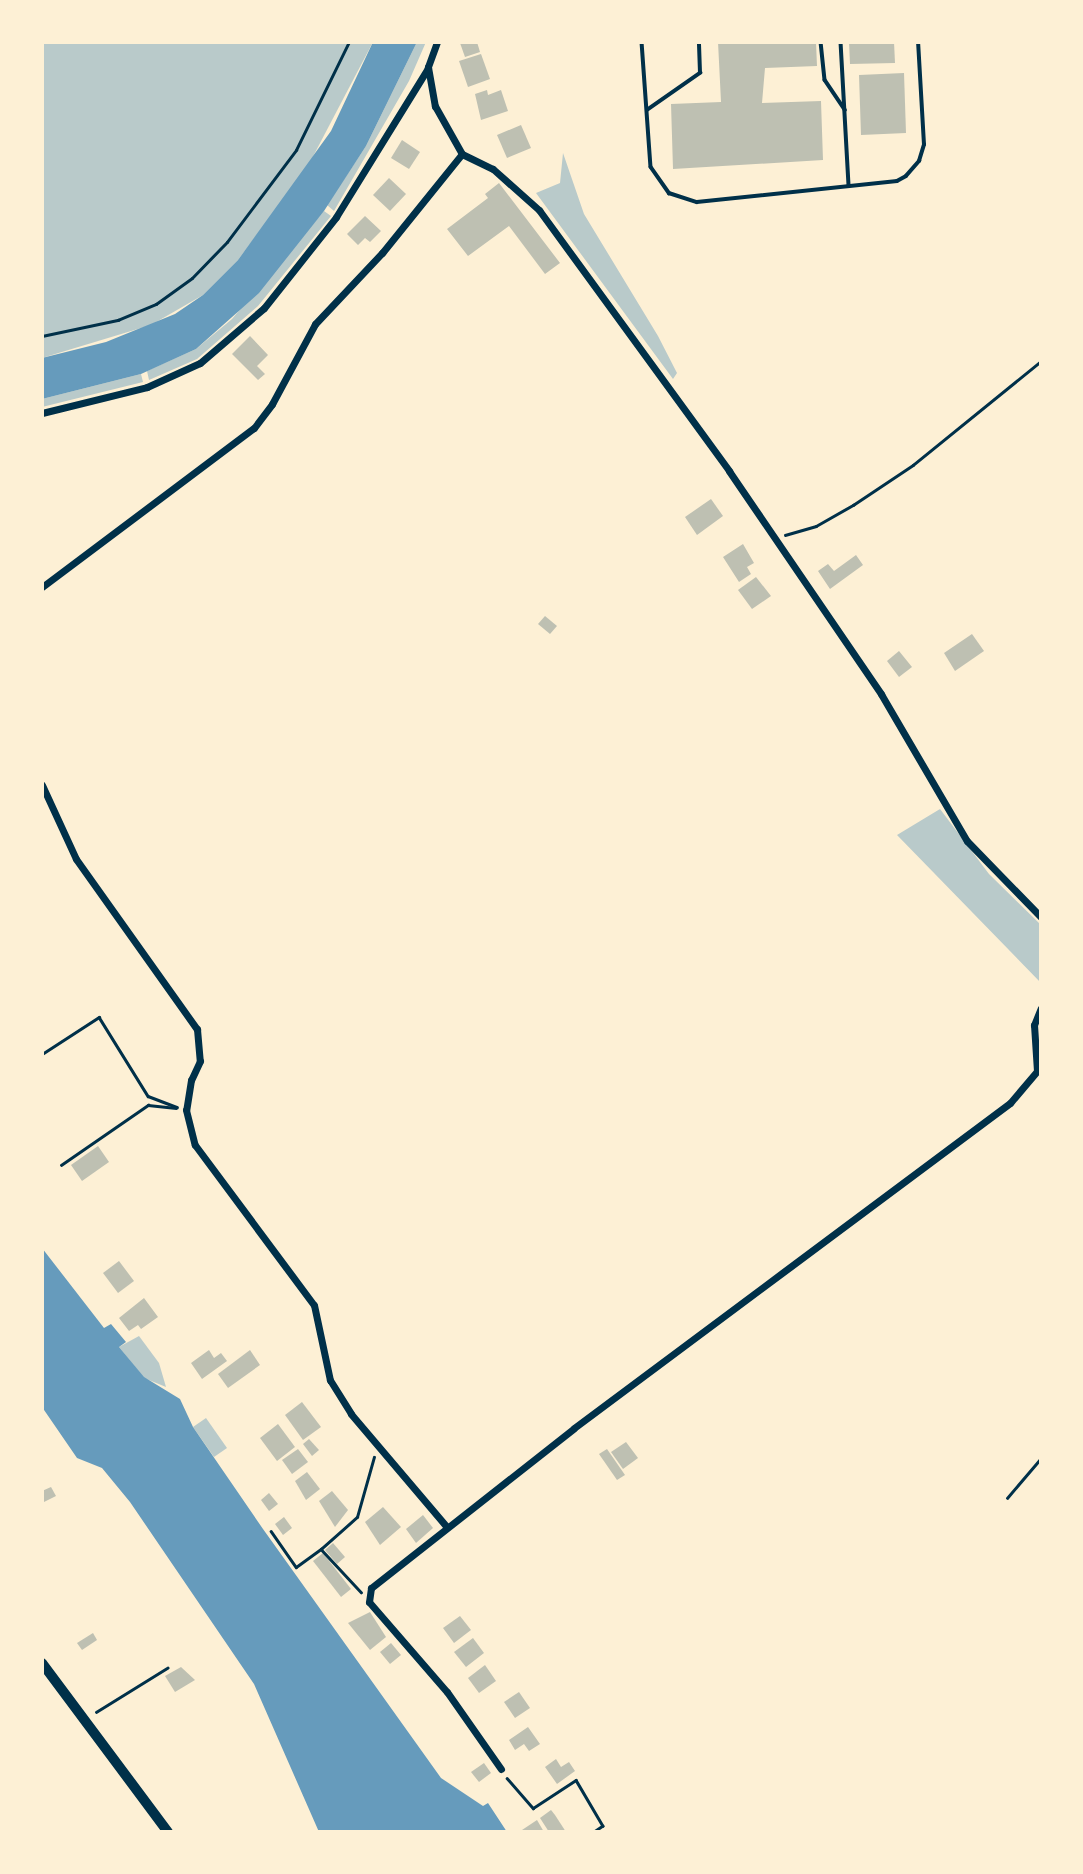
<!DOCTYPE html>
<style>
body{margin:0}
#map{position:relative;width:1083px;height:1874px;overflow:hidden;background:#fdf0d5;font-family:"Fira Sans Condensed",sans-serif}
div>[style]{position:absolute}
.green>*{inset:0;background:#b9caca}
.water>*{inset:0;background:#669bbc}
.building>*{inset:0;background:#bec0b2}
.path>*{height:2.5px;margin:-1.25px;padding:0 1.25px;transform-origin:1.25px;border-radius:1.25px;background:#003049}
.service>*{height:3.5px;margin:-1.75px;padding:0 1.75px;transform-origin:1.75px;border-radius:1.75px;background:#003049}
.minor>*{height:7px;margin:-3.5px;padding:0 3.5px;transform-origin:3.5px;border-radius:3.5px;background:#003049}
.primary>*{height:10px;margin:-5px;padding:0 5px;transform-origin:5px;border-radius:5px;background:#003049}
span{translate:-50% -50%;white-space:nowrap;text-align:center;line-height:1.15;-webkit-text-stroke:5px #fdf0d5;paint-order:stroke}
.frame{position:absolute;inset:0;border:44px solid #fdf0d5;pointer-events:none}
</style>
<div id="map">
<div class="green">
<div style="clip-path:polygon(42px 42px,373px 42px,308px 166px,238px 260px,203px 295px,151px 325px,42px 358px)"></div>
<div style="clip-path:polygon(417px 42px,426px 42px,409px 81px,334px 211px,327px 205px,366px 146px)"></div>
<div style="clip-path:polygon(563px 153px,584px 214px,658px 336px,677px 373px,673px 379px,536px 193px,560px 183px)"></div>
<div style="clip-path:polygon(324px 211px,331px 216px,258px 306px,197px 359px,149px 380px,147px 371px,196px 349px,232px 319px)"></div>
<div style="clip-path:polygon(141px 374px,143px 382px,42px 407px,42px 399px)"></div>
<div style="clip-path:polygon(940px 809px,989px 874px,1041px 925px,1041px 983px,897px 835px)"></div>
<div style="clip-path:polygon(139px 1336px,159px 1363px,166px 1387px,144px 1378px,119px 1347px)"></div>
<div style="clip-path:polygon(206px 1418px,227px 1448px,214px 1457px,193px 1427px)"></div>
</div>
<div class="water">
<div style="clip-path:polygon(373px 42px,417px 42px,366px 146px,324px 211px,259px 293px,196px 349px,141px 374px,42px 399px,42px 358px,106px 342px,175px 314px,203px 295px,238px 260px,331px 131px)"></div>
<div style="clip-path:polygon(42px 1248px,104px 1328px,111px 1324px,126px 1342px,119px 1347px,144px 1377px,180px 1399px,193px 1427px,263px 1529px,441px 1778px,483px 1806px,488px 1803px,507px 1832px,319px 1832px,254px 1684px,130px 1502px,102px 1468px,77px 1458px,42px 1407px)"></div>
</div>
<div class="building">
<div style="clip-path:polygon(477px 42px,480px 52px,465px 57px,460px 43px)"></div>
<div style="clip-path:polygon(718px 42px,816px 42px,817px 66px,765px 68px,762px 103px,821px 101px,823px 160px,673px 169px,671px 104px,721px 102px)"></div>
<div style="clip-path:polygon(849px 42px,894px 42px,895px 63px,850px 64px)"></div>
<div style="clip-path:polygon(481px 54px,490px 79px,468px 87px,459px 61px)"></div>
<div style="clip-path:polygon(904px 73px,906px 133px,861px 135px,859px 75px)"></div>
<div style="clip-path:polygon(487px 90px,488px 95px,501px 90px,508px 111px,481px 120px,475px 94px)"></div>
<div style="clip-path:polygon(521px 125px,531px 148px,507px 158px,497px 135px)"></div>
<div style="clip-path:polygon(402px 140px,420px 152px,409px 169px,391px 158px)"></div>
<div style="clip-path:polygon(389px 178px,406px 194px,390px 211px,373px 195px)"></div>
<div style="clip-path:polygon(499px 183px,560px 263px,545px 274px,509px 226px,468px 256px,447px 229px,488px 198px,485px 194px)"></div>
<div style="clip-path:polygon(365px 216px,381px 231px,370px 242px,365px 238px,358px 245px,347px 234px)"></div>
<div style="clip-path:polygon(250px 336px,268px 355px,257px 366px,265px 374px,258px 380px,232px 354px)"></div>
<div style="clip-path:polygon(711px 499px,723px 516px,697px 535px,685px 517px)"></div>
<div style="clip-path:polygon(743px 544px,754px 563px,747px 567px,751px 574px,739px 582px,723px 557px)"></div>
<div style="clip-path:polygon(856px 555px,863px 565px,830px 589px,818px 571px,828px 564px,834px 571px)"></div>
<div style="clip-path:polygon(756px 577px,771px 596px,752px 609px,738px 590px)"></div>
<div style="clip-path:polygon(545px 616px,557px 626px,550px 634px,538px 624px)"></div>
<div style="clip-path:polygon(972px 634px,984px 651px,955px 671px,944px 653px)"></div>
<div style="clip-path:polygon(899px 651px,912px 667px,899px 677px,887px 661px)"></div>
<div style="clip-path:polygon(98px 1146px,109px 1162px,82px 1181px,71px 1165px)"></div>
<div style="clip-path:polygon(119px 1261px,134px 1281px,118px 1293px,103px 1273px)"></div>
<div style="clip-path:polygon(144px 1298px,158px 1317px,141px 1329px,138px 1325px,129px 1331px,119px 1318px)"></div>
<div style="clip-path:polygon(209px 1350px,214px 1358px,221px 1353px,227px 1361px,202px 1379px,191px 1363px)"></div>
<div style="clip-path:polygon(250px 1350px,260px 1365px,228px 1388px,218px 1374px)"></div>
<div style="clip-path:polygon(302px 1402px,321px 1427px,303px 1440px,285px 1415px)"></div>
<div style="clip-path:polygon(278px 1424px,295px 1447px,277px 1461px,260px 1438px)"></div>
<div style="clip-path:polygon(309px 1439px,319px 1450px,312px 1456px,303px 1444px)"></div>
<div style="clip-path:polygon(626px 1442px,638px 1458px,623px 1469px,611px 1452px)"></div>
<div style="clip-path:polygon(298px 1449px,308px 1462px,292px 1474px,282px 1460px)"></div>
<div style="clip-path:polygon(607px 1449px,625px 1475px,617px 1480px,599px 1454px)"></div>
<div style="clip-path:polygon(307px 1472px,320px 1489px,306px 1500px,295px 1481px)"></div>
<div style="clip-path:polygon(51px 1487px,56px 1496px,42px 1503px,42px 1491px)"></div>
<div style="clip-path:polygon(332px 1491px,348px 1510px,335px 1527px,319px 1501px)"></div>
<div style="clip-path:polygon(269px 1493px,278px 1504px,269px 1511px,261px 1500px)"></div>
<div style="clip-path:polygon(383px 1507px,401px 1527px,380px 1545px,365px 1522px)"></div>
<div style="clip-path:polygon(423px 1515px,433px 1528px,416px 1543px,406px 1529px)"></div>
<div style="clip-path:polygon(284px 1517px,292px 1528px,283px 1535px,275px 1524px)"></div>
<div style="clip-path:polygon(333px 1543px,345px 1557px,337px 1564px,325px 1550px)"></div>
<div style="clip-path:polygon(323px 1553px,351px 1589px,341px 1597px,313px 1561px)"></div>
<div style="clip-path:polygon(370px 1612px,386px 1637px,370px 1650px,348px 1623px)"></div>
<div style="clip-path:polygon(460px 1616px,471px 1630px,454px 1643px,443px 1628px)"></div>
<div style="clip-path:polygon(93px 1633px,97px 1640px,82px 1650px,77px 1643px)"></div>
<div style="clip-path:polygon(473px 1638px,484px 1653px,466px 1667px,454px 1652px)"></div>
<div style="clip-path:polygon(391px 1643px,401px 1655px,390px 1664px,380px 1652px)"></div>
<div style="clip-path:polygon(485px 1665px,496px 1681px,479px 1693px,468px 1678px)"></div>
<div style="clip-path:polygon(181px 1667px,195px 1680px,175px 1692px,165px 1676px)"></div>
<div style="clip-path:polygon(519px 1692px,530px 1708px,515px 1718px,504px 1702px)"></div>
<div style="clip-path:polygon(528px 1727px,540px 1744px,529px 1751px,524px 1744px,515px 1750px,509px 1740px)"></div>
<div style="clip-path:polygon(556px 1759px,561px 1767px,569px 1762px,575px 1771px,557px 1784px,545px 1767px)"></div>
<div style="clip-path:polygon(484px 1763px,491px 1773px,479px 1782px,471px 1772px)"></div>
<div style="clip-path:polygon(551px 1810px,555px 1815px,566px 1832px,549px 1832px,540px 1818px)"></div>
<div style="clip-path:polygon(537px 1820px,544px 1832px,519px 1832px)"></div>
</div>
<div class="path">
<div style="left:42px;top:336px;width:78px;rotate:-11.9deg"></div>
<div style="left:118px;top:320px;width:41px;rotate:-22.8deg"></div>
<div style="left:156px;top:304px;width:44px;rotate:-35.8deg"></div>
<div style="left:192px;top:278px;width:50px;rotate:-45.8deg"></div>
<div style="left:227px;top:242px;width:115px;rotate:-53.1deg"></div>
<div style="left:296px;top:150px;width:120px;rotate:-63.9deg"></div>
<div style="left:785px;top:535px;width:32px;rotate:-16deg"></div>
<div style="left:816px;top:526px;width:43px;rotate:-29.6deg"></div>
<div style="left:853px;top:505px;width:72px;rotate:-33.7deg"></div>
<div style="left:913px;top:465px;width:165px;rotate:-39.1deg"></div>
<div style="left:42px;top:1054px;width:68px;rotate:-33deg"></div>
<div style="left:99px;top:1017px;width:93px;rotate:58.2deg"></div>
<div style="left:148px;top:1096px;width:31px;rotate:21deg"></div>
<div style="left:61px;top:1165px;width:106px;rotate:-34.6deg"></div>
<div style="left:148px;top:1105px;width:28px;rotate:6deg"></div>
<div style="left:1007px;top:1498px;width:52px;rotate:-49.6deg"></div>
<div style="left:271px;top:1531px;width:44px;rotate:55.2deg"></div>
<div style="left:296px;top:1567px;width:31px;rotate:-36deg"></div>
<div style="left:321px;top:1549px;width:59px;rotate:47.1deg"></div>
<div style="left:321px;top:1549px;width:48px;rotate:-41.6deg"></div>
<div style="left:357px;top:1517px;width:62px;rotate:-74.2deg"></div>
<div style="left:96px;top:1712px;width:84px;rotate:-31.8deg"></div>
<div style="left:507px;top:1778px;width:40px;rotate:49deg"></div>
<div style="left:533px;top:1808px;width:51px;rotate:-33.1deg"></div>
<div style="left:576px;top:1780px;width:53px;rotate:59.6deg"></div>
<div style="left:603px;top:1826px;width:11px;rotate:146deg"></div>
</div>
<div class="service">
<div style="left:642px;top:42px;width:125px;rotate:85.9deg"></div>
<div style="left:651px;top:167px;width:32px;rotate:55deg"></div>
<div style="left:669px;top:193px;width:29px;rotate:18deg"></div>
<div style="left:697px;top:202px;width:201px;rotate:-6deg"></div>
<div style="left:897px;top:181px;width:10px;rotate:-29deg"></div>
<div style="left:906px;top:176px;width:20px;rotate:-49deg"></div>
<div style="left:919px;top:161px;width:17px;rotate:-73deg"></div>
<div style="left:924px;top:145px;width:103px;rotate:-93.3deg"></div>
<div style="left:821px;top:42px;width:38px;rotate:84deg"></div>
<div style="left:825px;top:80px;width:36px;rotate:56deg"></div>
<div style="left:841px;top:42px;width:144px;rotate:86.8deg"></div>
<div style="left:647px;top:110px;width:65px;rotate:-34.9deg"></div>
<div style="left:700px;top:73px;width:31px;rotate:-92deg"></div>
</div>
<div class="minor">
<div style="left:437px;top:42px;width:27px;rotate:110deg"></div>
<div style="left:428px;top:67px;width:40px;rotate:80deg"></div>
<div style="left:435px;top:106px;width:55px;rotate:60.6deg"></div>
<div style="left:462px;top:154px;width:34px;rotate:26deg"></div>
<div style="left:493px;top:169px;width:62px;rotate:41.7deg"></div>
<div style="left:539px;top:210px;width:323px;rotate:53.9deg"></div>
<div style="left:729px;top:471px;width:270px;rotate:55.7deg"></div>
<div style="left:881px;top:694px;width:170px;rotate:59.7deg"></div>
<div style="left:967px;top:841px;width:106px;rotate:45.8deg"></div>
<div style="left:42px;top:413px;width:108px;rotate:-13.9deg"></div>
<div style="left:147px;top:387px;width:58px;rotate:-24.4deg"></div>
<div style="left:200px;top:363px;width:84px;rotate:-40.7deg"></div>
<div style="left:264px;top:308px;width:116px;rotate:-51.6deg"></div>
<div style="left:336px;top:217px;width:175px;rotate:-58.3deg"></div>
<div style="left:42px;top:587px;width:265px;rotate:-36.9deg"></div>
<div style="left:254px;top:428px;width:30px;rotate:-53deg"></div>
<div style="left:272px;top:404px;width:91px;rotate:-61.7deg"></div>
<div style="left:315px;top:324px;width:98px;rotate:-46.7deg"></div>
<div style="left:382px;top:253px;width:127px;rotate:-51.1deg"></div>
<div style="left:42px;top:785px;width:81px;rotate:65.3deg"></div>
<div style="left:76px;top:859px;width:209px;rotate:54.6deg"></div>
<div style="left:197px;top:1029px;width:32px;rotate:85deg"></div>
<div style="left:200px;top:1061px;width:21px;rotate:115deg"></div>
<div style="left:191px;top:1080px;width:30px;rotate:99deg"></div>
<div style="left:186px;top:1110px;width:36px;rotate:76deg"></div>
<div style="left:195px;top:1145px;width:199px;rotate:53.4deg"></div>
<div style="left:314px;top:1305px;width:77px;rotate:78deg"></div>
<div style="left:330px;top:1380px;width:40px;rotate:58deg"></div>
<div style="left:351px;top:1414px;width:148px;rotate:49.7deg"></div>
<div style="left:501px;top:1769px;width:94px;rotate:-125deg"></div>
<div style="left:447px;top:1692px;width:119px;rotate:-130.9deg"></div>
<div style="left:369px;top:1602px;width:14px;rotate:-82deg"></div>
<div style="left:371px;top:1588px;width:258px;rotate:-38.2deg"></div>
<div style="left:574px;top:1428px;width:544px;rotate:-36.7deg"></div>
<div style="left:1010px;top:1103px;width:42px;rotate:-49.8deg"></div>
<div style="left:1037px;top:1071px;width:46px;rotate:-93.7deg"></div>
<div style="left:1034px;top:1025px;width:18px;rotate:-68deg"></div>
</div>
<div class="primary">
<div style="left:42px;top:1663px;width:211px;rotate:53.3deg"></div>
</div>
<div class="frame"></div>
</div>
